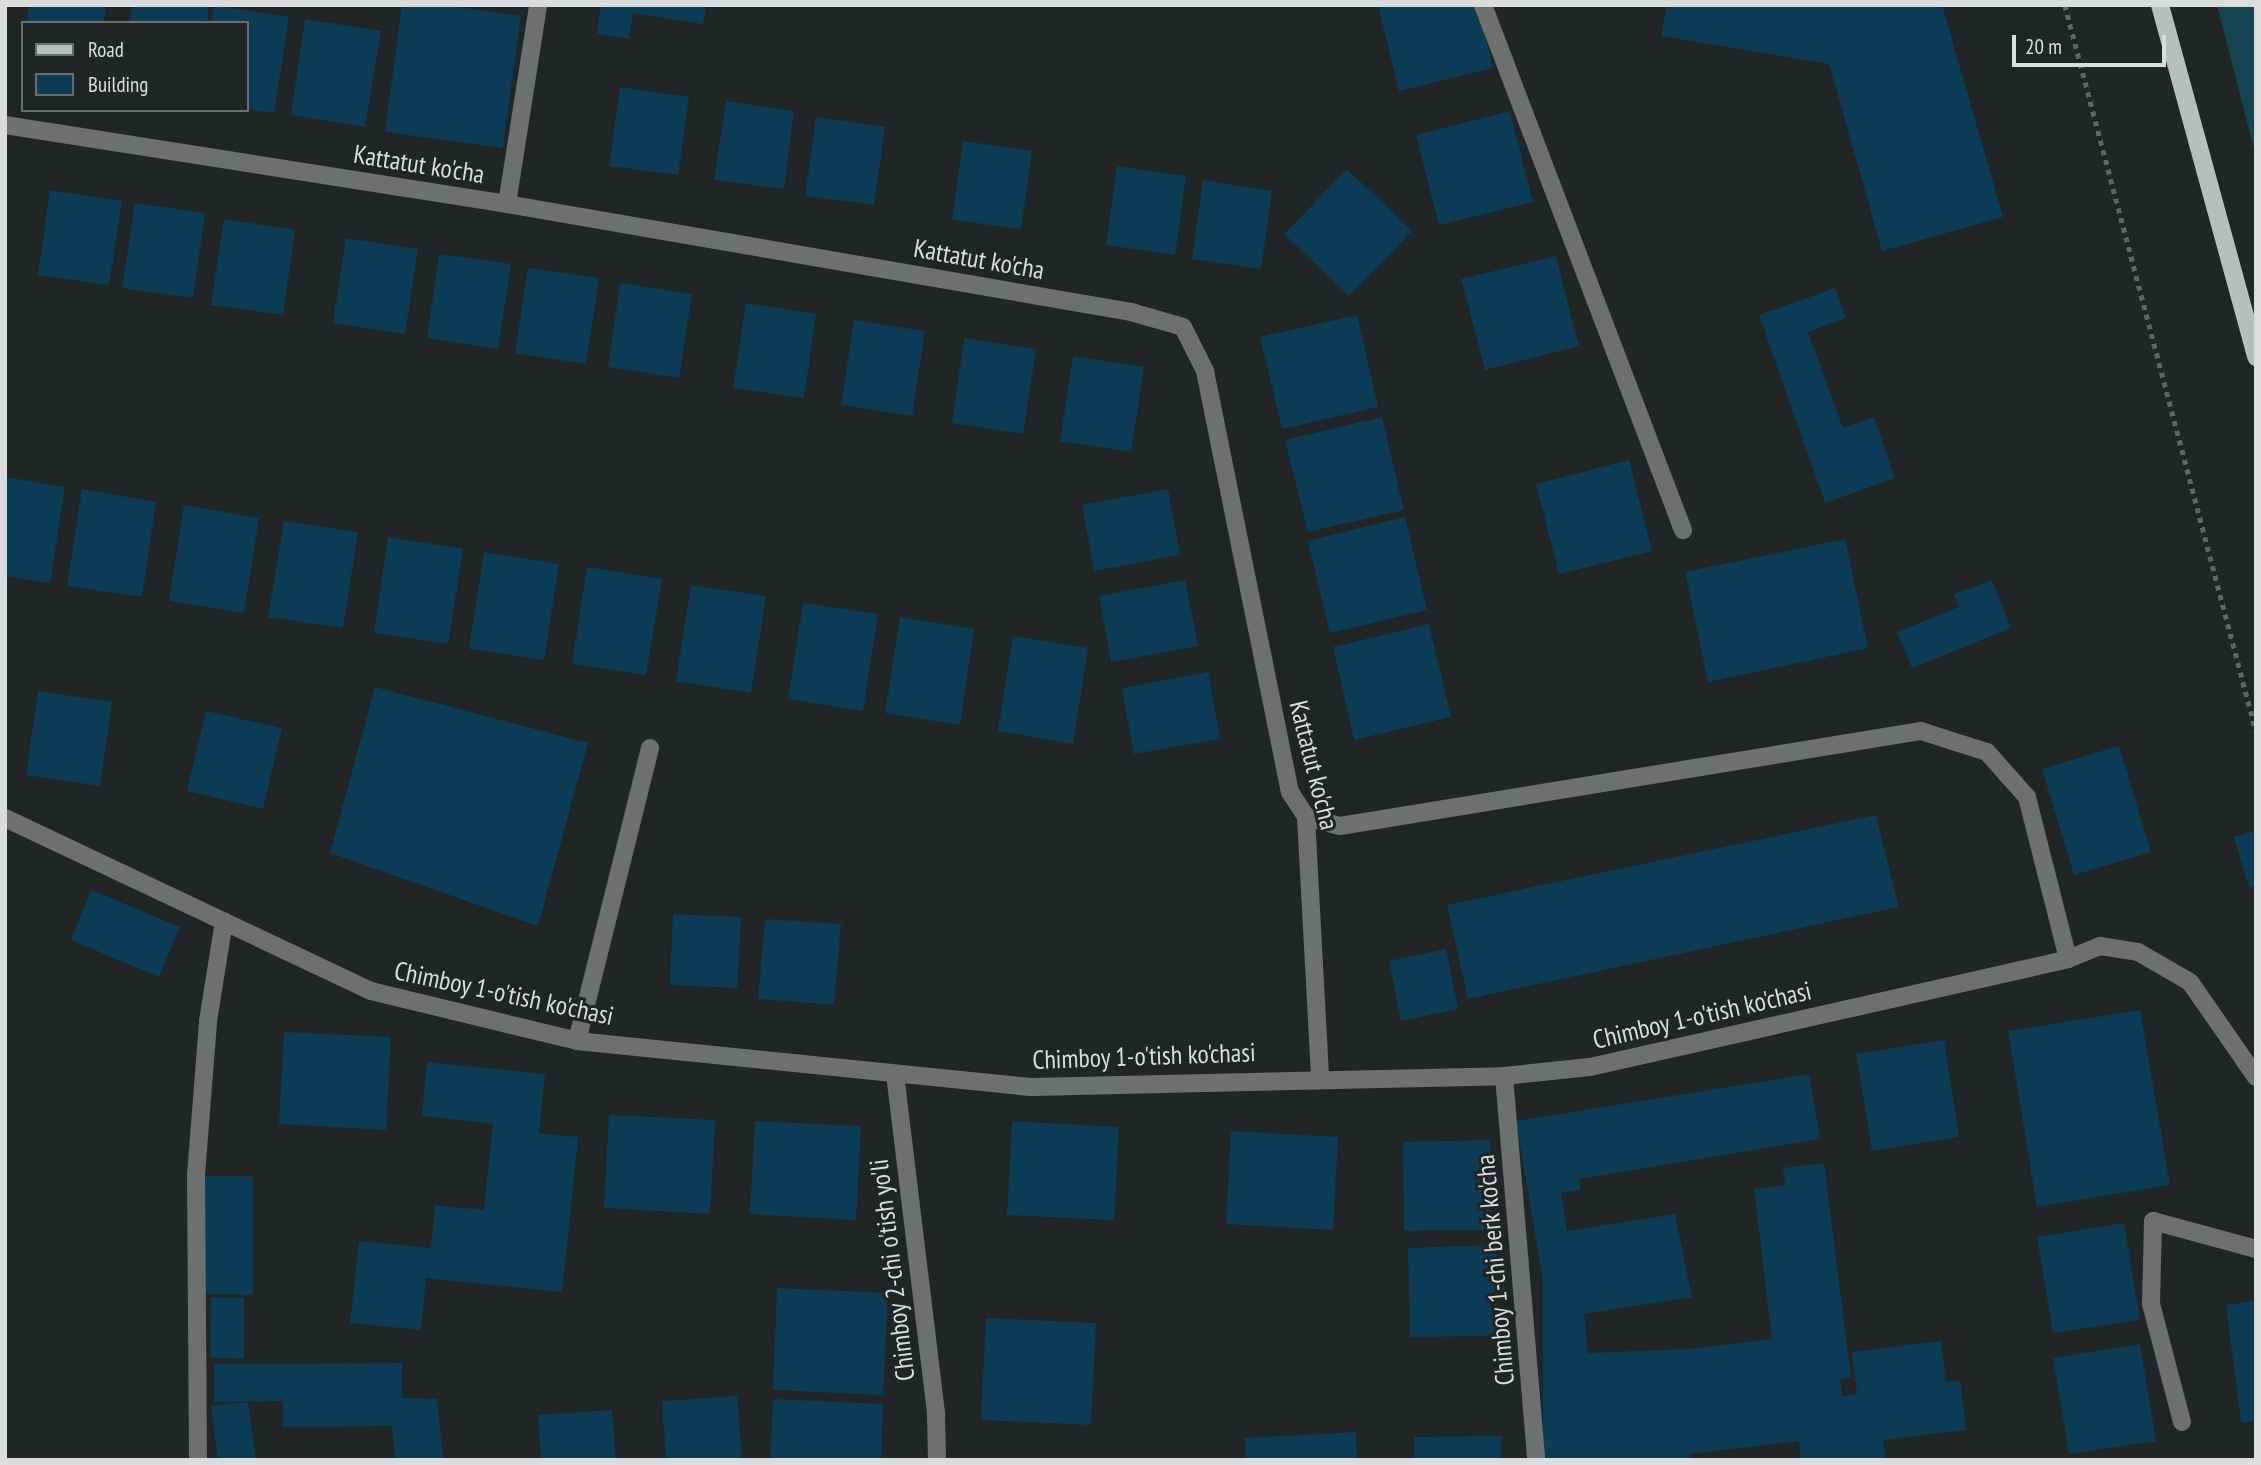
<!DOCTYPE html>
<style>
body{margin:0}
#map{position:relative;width:2261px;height:1465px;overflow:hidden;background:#212526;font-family:"PT Sans Narrow",sans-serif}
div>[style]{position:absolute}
.green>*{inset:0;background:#144450}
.building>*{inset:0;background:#0c3c56}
.path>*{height:4.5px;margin-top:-2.25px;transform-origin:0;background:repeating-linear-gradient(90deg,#606465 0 5px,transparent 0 10px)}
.minor>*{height:18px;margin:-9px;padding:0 9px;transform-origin:9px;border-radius:9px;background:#6e7070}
.major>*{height:18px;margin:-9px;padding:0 9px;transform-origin:9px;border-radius:9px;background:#b8bdbd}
span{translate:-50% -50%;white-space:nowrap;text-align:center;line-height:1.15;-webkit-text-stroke:6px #212526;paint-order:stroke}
.street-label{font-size:26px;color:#dadcdd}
.frame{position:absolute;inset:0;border:7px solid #dadcdd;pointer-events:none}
.legend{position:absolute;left:21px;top:21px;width:228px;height:91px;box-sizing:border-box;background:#212526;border:2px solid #6b6e6f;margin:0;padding:9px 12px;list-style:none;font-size:21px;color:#dadcdd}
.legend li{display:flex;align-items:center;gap:14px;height:35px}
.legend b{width:35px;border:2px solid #6b6e6f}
.scale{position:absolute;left:2012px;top:35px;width:154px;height:32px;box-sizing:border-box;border:4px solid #dadcdd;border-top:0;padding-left:9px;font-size:21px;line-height:24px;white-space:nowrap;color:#dadcdd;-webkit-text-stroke:5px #212526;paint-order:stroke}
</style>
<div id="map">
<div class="green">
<div style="clip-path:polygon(2217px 5px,2256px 5px,2256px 157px)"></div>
</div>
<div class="building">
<div style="clip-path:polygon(29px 5px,106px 5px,103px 23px,27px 23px)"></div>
<div style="clip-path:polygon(132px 5px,209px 5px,207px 23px,130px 23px)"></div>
<div style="clip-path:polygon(214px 5px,289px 17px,274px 113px,247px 109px,247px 23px,211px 23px)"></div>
<div style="clip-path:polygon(402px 5px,445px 5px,521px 16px,503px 148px,385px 132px)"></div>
<div style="clip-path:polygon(601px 5px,706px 5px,703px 24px,633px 13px,629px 39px,597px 34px)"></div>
<div style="clip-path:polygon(1378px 5px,1478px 5px,1493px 68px,1399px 91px)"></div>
<div style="clip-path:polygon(1667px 5px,1942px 5px,2003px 217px,1882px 251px,1829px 64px,1661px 36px)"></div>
<div style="clip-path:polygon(305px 19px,381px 31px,365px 127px,291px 115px)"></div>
<div style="clip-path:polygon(620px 87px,689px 97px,678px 175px,609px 166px)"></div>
<div style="clip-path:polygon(726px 101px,794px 111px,784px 189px,714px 180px)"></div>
<div style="clip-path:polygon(1510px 111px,1533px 202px,1439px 225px,1416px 135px)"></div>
<div style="clip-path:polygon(816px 117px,885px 127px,874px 205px,805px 196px)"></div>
<div style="clip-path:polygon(963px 141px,1032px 151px,1021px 229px,952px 220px)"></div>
<div style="clip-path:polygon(1117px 166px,1186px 176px,1175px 255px,1106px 245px)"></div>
<div style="clip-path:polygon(1347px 169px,1412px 231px,1349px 296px,1284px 234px)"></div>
<div style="clip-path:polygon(1203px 180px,1272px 191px,1261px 269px,1192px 259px)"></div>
<div style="clip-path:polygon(50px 190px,122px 201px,109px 285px,38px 275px)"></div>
<div style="clip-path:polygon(135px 203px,205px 213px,193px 298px,122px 288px)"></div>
<div style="clip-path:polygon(224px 219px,295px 230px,283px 315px,211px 305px)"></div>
<div style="clip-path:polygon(346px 238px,418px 249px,405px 334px,333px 323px)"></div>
<div style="clip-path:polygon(439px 254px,511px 264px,498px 349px,427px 338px)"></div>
<div style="clip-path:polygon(1556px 256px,1579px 346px,1485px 370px,1461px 279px)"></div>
<div style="clip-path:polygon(528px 268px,599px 278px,586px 364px,515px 353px)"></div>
<div style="clip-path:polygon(620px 283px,692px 294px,679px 378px,608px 367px)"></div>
<div style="clip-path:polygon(1835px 288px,1846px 318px,1808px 332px,1843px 428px,1874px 417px,1895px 478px,1825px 503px,1759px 315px)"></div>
<div style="clip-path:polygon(746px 303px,816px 314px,804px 398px,733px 388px)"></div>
<div style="clip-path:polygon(1357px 315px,1378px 407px,1282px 429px,1260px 337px)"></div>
<div style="clip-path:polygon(854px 320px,925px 331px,912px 416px,841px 405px)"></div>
<div style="clip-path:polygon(964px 338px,1036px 349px,1023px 434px,952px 423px)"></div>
<div style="clip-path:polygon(1073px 356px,1144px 367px,1131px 452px,1060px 441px)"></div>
<div style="clip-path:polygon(1382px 417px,1404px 510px,1308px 532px,1285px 440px)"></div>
<div style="clip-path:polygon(1629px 460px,1652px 551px,1559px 574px,1536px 484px)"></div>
<div style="clip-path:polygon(5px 477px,65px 487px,50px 583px,5px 576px)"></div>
<div style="clip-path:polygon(82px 489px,156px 502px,142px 597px,67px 586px)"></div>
<div style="clip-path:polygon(1168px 489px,1180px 555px,1094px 571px,1082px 505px)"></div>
<div style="clip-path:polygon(184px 505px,259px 518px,244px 613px,169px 601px)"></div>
<div style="clip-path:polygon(1405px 517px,1427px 610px,1330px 633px,1308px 541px)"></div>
<div style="clip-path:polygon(284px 521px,358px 532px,343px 628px,268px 617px)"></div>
<div style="clip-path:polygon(388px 537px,463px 549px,448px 644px,374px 633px)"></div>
<div style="clip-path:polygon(1845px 539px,1868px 648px,1708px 682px,1685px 572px)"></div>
<div style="clip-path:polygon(484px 552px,559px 564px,544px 660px,469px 649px)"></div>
<div style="clip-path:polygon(587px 567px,662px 579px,646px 675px,572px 664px)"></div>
<div style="clip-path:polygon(1185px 580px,1198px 646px,1111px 662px,1099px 596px)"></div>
<div style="clip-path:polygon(1992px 580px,2011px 628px,1912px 668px,1897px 632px,1959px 607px,1954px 594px)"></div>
<div style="clip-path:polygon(691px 585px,766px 596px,751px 693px,676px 681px)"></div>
<div style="clip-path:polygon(803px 603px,878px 614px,863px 711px,788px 699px)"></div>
<div style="clip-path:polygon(900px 617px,974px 629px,960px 725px,885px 713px)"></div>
<div style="clip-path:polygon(1429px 624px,1451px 717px,1354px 740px,1333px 647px)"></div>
<div style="clip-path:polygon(1013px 636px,1088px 648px,1073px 744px,998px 731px)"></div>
<div style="clip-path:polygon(1208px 672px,1220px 739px,1134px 754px,1122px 688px)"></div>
<div style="clip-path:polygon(375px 687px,588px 743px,538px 926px,330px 853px)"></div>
<div style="clip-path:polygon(38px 691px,112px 702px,100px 786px,26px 775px)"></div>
<div style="clip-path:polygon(206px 711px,282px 728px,263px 809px,187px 791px)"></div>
<div style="clip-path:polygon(2119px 746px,2151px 852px,2074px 875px,2042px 769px)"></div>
<div style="clip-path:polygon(1876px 815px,1899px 907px,1468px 999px,1447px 905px)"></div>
<div style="clip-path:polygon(2256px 830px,2256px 886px,2249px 888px,2234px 837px)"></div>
<div style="clip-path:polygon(91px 890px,180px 927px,159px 977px,71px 940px)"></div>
<div style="clip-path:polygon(673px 914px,741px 917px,737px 988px,670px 985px)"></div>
<div style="clip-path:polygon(765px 919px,841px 924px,834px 1005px,758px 999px)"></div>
<div style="clip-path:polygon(1446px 949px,1458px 1009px,1401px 1021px,1389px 961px)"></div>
<div style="clip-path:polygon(2140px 1010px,2170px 1185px,2037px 1207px,2008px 1031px)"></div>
<div style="clip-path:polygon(284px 1032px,391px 1037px,386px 1130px,279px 1124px)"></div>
<div style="clip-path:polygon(1944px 1040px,1959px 1137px,1872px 1151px,1856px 1054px)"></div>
<div style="clip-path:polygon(427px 1062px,545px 1074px,539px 1133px,578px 1137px,562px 1292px,426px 1278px,421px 1330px,350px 1323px,359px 1241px,431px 1248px,435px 1205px,484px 1210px,493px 1124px,422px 1116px)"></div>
<div style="clip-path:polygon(1809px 1074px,1820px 1139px,1579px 1179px,1581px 1190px,1561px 1193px,1567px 1231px,1675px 1214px,1692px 1297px,1584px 1314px,1588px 1353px,1688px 1349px,1772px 1339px,1754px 1189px,1785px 1185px,1783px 1168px,1824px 1163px,1851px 1377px,1840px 1379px,1842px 1396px,1857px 1394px,1852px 1352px,1941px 1341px,1946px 1382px,1960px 1381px,1966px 1430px,1883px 1440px,1886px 1458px,1874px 1460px,1801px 1460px,1799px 1441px,1690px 1454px,1690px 1460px,1543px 1460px,1543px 1281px,1516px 1121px)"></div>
<div style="clip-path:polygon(609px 1115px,715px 1120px,710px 1214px,604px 1208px)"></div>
<div style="clip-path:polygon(755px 1121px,861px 1126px,856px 1220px,750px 1214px)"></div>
<div style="clip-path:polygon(1012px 1121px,1119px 1127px,1114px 1220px,1007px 1215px)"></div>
<div style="clip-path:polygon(1231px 1131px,1338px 1137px,1333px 1230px,1226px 1224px)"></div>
<div style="clip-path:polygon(1490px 1140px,1492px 1230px,1404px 1231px,1403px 1142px)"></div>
<div style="clip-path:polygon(201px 1176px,253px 1176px,253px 1295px,202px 1294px)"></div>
<div style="clip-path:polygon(2124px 1223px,2140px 1320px,2053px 1333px,2037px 1237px)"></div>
<div style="clip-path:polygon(1496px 1245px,1497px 1336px,1410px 1337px,1408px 1248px)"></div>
<div style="clip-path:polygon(777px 1288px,888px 1293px,883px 1395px,773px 1390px)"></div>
<div style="clip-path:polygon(211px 1297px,244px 1298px,244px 1359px,210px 1358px)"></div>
<div style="clip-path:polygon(2256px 1301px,2256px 1421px,2241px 1423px,2226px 1305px)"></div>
<div style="clip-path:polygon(986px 1318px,1096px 1323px,1091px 1425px,981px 1420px)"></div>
<div style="clip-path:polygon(2140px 1344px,2156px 1441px,2069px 1454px,2053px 1358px)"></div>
<div style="clip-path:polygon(402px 1363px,402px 1398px,437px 1399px,443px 1460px,395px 1460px,392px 1426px,283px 1427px,283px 1401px,214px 1402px,214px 1364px)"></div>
<div style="clip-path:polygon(737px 1396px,742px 1460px,666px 1460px,662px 1401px)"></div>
<div style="clip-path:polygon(773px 1399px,883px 1404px,881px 1460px,770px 1460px)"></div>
<div style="clip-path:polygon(248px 1402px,256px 1460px,218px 1460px,211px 1406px)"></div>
<div style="clip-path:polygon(612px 1410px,616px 1460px,541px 1460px,538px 1415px)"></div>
<div style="clip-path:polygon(1356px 1432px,1357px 1460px,1246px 1460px,1245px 1438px)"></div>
<div style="clip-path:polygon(1501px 1436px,1501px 1460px,1414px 1460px,1414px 1437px)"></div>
</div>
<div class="path">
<div style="left:2065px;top:5px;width:751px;rotate:75.26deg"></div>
</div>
<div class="minor">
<div style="left:1483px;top:5px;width:562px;rotate:69.15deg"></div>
<div style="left:5px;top:125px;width:508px;rotate:8.94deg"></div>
<div style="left:507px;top:204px;width:633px;rotate:9.82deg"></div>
<div style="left:1131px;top:312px;width:54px;rotate:16.1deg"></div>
<div style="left:1183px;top:327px;width:49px;rotate:63.4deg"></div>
<div style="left:1205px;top:371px;width:429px;rotate:78.6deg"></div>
<div style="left:1290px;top:792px;width:30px;rotate:57deg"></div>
<div style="left:1306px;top:817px;width:260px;rotate:86.9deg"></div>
<div style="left:507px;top:204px;width:201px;rotate:-81.1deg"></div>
<div style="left:1306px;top:817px;width:35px;rotate:15deg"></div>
<div style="left:1340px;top:826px;width:589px;rotate:-9.29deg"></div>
<div style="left:1921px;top:731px;width:69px;rotate:17.7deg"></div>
<div style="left:1987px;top:752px;width:60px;rotate:48.4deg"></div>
<div style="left:2027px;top:797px;width:167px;rotate:75.8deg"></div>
<div style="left:5px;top:818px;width:405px;rotate:25.3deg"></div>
<div style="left:371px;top:991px;width:212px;rotate:13.6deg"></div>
<div style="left:577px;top:1041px;width:458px;rotate:5.8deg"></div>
<div style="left:1033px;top:1087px;width:471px;rotate:-1.3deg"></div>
<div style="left:1504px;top:1076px;width:86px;rotate:-6deg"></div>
<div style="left:1590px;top:1067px;width:490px;rotate:-12.7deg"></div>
<div style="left:2068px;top:959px;width:35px;rotate:-22deg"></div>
<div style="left:2100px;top:946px;width:38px;rotate:9deg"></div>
<div style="left:2138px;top:952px;width:60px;rotate:30deg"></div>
<div style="left:2190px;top:982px;width:116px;rotate:55.2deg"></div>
<div style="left:577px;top:1041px;width:302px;rotate:-76deg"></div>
<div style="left:895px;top:1074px;width:343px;rotate:83.1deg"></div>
<div style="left:936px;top:1415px;width:45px;rotate:88.7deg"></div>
<div style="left:1504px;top:1076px;width:385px;rotate:85.2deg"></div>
<div style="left:2182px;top:1422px;width:122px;rotate:-104.7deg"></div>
<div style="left:2151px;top:1304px;width:83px;rotate:-88.6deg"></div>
<div style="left:2153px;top:1221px;width:107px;rotate:15.2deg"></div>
<div style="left:198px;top:1460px;width:285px;rotate:-90.4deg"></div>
<div style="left:196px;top:1175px;width:154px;rotate:-85.5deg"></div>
<div style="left:208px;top:1021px;width:101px;rotate:-80.9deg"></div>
</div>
<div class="major">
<div style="left:2160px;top:5px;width:365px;rotate:74.7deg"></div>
</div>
<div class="street-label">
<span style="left:419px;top:164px;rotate:9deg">Kattatut ko'cha</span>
<span style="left:979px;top:259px;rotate:10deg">Kattatut ko'cha</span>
<span style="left:1314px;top:765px;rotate:76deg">Kattatut ko'cha</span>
<span style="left:504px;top:993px;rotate:12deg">Chimboy 1-o'tish ko'chasi</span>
<span style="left:1702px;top:1015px;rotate:-13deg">Chimboy 1-o'tish ko'chasi</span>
<span style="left:1144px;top:1056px;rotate:-2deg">Chimboy 1-o'tish ko'chasi</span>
<span style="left:892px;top:1270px;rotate:-97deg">Chimboy 2-chi o'tish yo'li</span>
<span style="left:1495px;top:1270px;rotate:-95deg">Chimboy 1-chi berk ko'cha</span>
</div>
<div class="frame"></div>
<ul class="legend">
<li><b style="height:9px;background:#b8bdbd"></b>Road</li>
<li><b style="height:19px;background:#0c3c56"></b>Building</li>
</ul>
<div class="scale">20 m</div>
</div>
